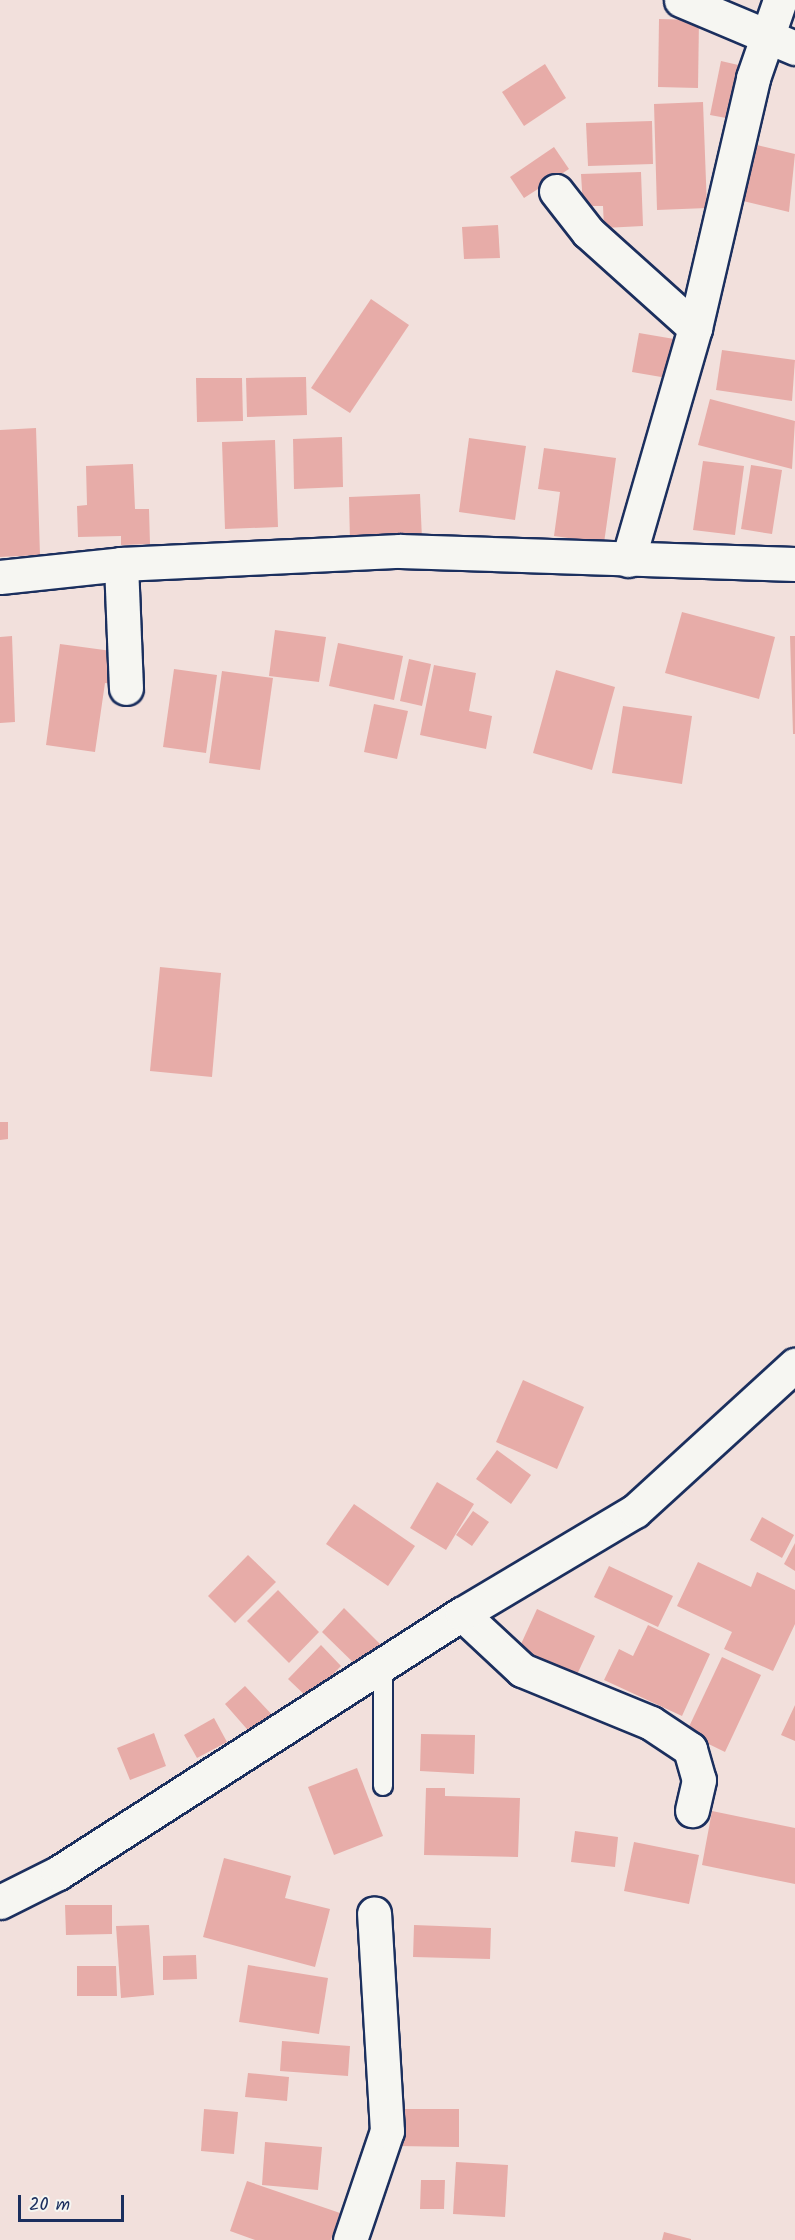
<!DOCTYPE html>
<style>
body{margin:0}
#map{position:relative;width:795px;height:2240px;overflow:hidden;background:#f2e0dc;font-family:Kalam,sans-serif}
div>[style]{position:absolute}
.building>*{inset:0;background:#e7aca8}
.roads{filter:drop-shadow(2px 0 #1b2f5e) drop-shadow(-2px 0 #1b2f5e) drop-shadow(0 2px #1b2f5e) drop-shadow(0 -2px #1b2f5e)}
.lane>*{height:18px;margin:-9px;padding:0 9px;transform-origin:9px;border-radius:9px;background:#f6f6f2}
.street>*{height:33px;margin:-16.5px;padding:0 16.5px;transform-origin:16.5px;border-radius:16.5px;background:#f6f6f2}
.secondary>*{height:33px;margin:-16.5px;padding:0 16.5px;transform-origin:16.5px;border-radius:16.5px;background:#f6f6f2}
span{translate:-50% -50%;white-space:nowrap;text-align:center;line-height:1.15;-webkit-text-stroke:5px #f6f6f2;paint-order:stroke}
.scale{position:absolute;left:18px;top:2195px;width:106px;height:27px;box-sizing:border-box;border:3px solid #1b2f5e;border-top:0;padding-left:8px;font-size:18px;line-height:21px;white-space:nowrap;color:#1b2f5e;-webkit-text-stroke:4px #f6f6f2;paint-order:stroke}
</style>
<div id="map">
<div class="building">
<div style="clip-path:polygon(659px 19px,699px 20px,698px 88px,658px 87px)"></div>
<div style="clip-path:polygon(721px 61px,747px 67px,737px 120px,710px 115px)"></div>
<div style="clip-path:polygon(545px 64px,566px 98px,524px 126px,502px 92px)"></div>
<div style="clip-path:polygon(703px 102px,707px 208px,657px 210px,654px 104px)"></div>
<div style="clip-path:polygon(652px 121px,653px 164px,588px 166px,586px 123px)"></div>
<div style="clip-path:polygon(757px 145px,795px 154px,789px 212px,743px 201px)"></div>
<div style="clip-path:polygon(554px 147px,569px 169px,524px 198px,510px 177px)"></div>
<div style="clip-path:polygon(641px 172px,643px 226px,604px 228px,603px 206px,583px 206px,581px 174px)"></div>
<div style="clip-path:polygon(498px 225px,500px 258px,464px 259px,462px 227px)"></div>
<div style="clip-path:polygon(371px 299px,409px 325px,350px 413px,311px 388px)"></div>
<div style="clip-path:polygon(639px 333px,680px 340px,673px 379px,632px 372px)"></div>
<div style="clip-path:polygon(722px 350px,795px 360px,792px 401px,716px 390px)"></div>
<div style="clip-path:polygon(306px 377px,307px 415px,247px 417px,246px 378px)"></div>
<div style="clip-path:polygon(196px 378px,242px 378px,243px 421px,197px 422px)"></div>
<div style="clip-path:polygon(710px 399px,795px 421px,792px 469px,698px 445px)"></div>
<div style="clip-path:polygon(36px 428px,40px 555px,0 557px,0 430px)"></div>
<div style="clip-path:polygon(342px 437px,343px 487px,294px 489px,293px 439px)"></div>
<div style="clip-path:polygon(469px 438px,526px 446px,515px 520px,459px 512px)"></div>
<div style="clip-path:polygon(275px 440px,278px 527px,225px 529px,222px 442px)"></div>
<div style="clip-path:polygon(544px 448px,616px 458px,604px 543px,554px 536px,560px 492px,538px 489px)"></div>
<div style="clip-path:polygon(703px 461px,744px 466px,735px 535px,693px 530px)"></div>
<div style="clip-path:polygon(133px 464px,135px 509px,149px 509px,150px 544px,121px 545px,121px 536px,78px 537px,77px 506px,87px 505px,86px 466px)"></div>
<div style="clip-path:polygon(751px 465px,782px 470px,772px 534px,741px 529px)"></div>
<div style="clip-path:polygon(420px 494px,422px 539px,350px 542px,349px 497px)"></div>
<div style="clip-path:polygon(682px 612px,775px 637px,759px 699px,665px 673px)"></div>
<div style="clip-path:polygon(275px 630px,326px 637px,319px 682px,269px 676px)"></div>
<div style="clip-path:polygon(12px 636px,15px 722px,0 723px,0 637px)"></div>
<div style="clip-path:polygon(790px 636px,795px 636px,795px 734px,793px 734px)"></div>
<div style="clip-path:polygon(338px 643px,403px 656px,394px 700px,329px 686px)"></div>
<div style="clip-path:polygon(60px 644px,119px 652px,114px 684px,105px 683px,95px 752px,46px 745px)"></div>
<div style="clip-path:polygon(409px 659px,431px 664px,422px 706px,400px 701px)"></div>
<div style="clip-path:polygon(434px 665px,476px 673px,469px 711px,492px 716px,486px 749px,420px 735px)"></div>
<div style="clip-path:polygon(174px 669px,217px 675px,206px 753px,163px 747px)"></div>
<div style="clip-path:polygon(556px 670px,615px 687px,592px 770px,533px 753px)"></div>
<div style="clip-path:polygon(222px 671px,273px 678px,260px 770px,209px 763px)"></div>
<div style="clip-path:polygon(374px 704px,408px 711px,397px 759px,364px 752px)"></div>
<div style="clip-path:polygon(623px 706px,692px 716px,682px 784px,612px 773px)"></div>
<div style="clip-path:polygon(160px 967px,221px 973px,212px 1077px,150px 1071px)"></div>
<div style="clip-path:polygon(0 1122px,8px 1122px,8px 1139px,0 1140px)"></div>
<div style="clip-path:polygon(523px 1380px,584px 1407px,557px 1469px,496px 1442px)"></div>
<div style="clip-path:polygon(497px 1450px,531px 1475px,511px 1504px,476px 1479px)"></div>
<div style="clip-path:polygon(437px 1482px,474px 1504px,446px 1550px,410px 1528px)"></div>
<div style="clip-path:polygon(354px 1504px,415px 1546px,388px 1586px,326px 1544px)"></div>
<div style="clip-path:polygon(473px 1511px,489px 1522px,472px 1546px,456px 1535px)"></div>
<div style="clip-path:polygon(762px 1517px,794px 1535px,782px 1558px,750px 1540px)"></div>
<div style="clip-path:polygon(795px 1543px,795px 1571px,784px 1564px)"></div>
<div style="clip-path:polygon(248px 1555px,276px 1582px,235px 1623px,208px 1596px)"></div>
<div style="clip-path:polygon(698px 1562px,751px 1587px,757px 1572px,795px 1590px,795px 1624px,773px 1671px,724px 1649px,732px 1632px,677px 1606px)"></div>
<div style="clip-path:polygon(609px 1566px,673px 1596px,658px 1627px,594px 1597px)"></div>
<div style="clip-path:polygon(278px 1590px,319px 1632px,289px 1663px,247px 1621px)"></div>
<div style="clip-path:polygon(344px 1608px,387px 1651px,365px 1674px,322px 1632px)"></div>
<div style="clip-path:polygon(537px 1609px,595px 1636px,574px 1681px,516px 1655px)"></div>
<div style="clip-path:polygon(648px 1625px,710px 1654px,682px 1716px,604px 1680px,619px 1649px,633px 1656px)"></div>
<div style="clip-path:polygon(321px 1645px,341px 1666px,309px 1699px,288px 1679px)"></div>
<div style="clip-path:polygon(722px 1657px,761px 1675px,725px 1752px,686px 1733px)"></div>
<div style="clip-path:polygon(245px 1686px,274px 1717px,253px 1736px,225px 1704px)"></div>
<div style="clip-path:polygon(795px 1705px,795px 1741px,781px 1735px)"></div>
<div style="clip-path:polygon(214px 1718px,227px 1742px,197px 1758px,184px 1735px)"></div>
<div style="clip-path:polygon(154px 1733px,166px 1766px,130px 1780px,117px 1748px)"></div>
<div style="clip-path:polygon(421px 1734px,475px 1735px,474px 1774px,420px 1771px)"></div>
<div style="clip-path:polygon(357px 1768px,383px 1836px,334px 1855px,308px 1787px)"></div>
<div style="clip-path:polygon(426px 1788px,445px 1788px,445px 1796px,520px 1798px,518px 1857px,424px 1855px)"></div>
<div style="clip-path:polygon(712px 1811px,795px 1828px,795px 1884px,702px 1865px)"></div>
<div style="clip-path:polygon(575px 1831px,618px 1837px,615px 1867px,571px 1862px)"></div>
<div style="clip-path:polygon(634px 1842px,699px 1855px,689px 1904px,624px 1891px)"></div>
<div style="clip-path:polygon(224px 1858px,291px 1876px,285px 1898px,330px 1909px,315px 1967px,203px 1937px)"></div>
<div style="clip-path:polygon(65px 1905px,112px 1905px,112px 1934px,66px 1935px)"></div>
<div style="clip-path:polygon(149px 1925px,154px 1995px,121px 1998px,116px 1926px)"></div>
<div style="clip-path:polygon(414px 1925px,491px 1928px,490px 1959px,413px 1957px)"></div>
<div style="clip-path:polygon(196px 1955px,197px 1979px,163px 1980px,163px 1956px)"></div>
<div style="clip-path:polygon(248px 1965px,328px 1978px,319px 2034px,239px 2022px)"></div>
<div style="clip-path:polygon(77px 1966px,116px 1966px,117px 1996px,77px 1996px)"></div>
<div style="clip-path:polygon(282px 2041px,350px 2046px,348px 2076px,280px 2071px)"></div>
<div style="clip-path:polygon(248px 2073px,289px 2077px,287px 2101px,245px 2097px)"></div>
<div style="clip-path:polygon(204px 2109px,238px 2112px,234px 2154px,201px 2151px)"></div>
<div style="clip-path:polygon(399px 2109px,459px 2109px,459px 2147px,398px 2146px)"></div>
<div style="clip-path:polygon(265px 2142px,322px 2147px,318px 2190px,262px 2185px)"></div>
<div style="clip-path:polygon(456px 2162px,508px 2165px,505px 2217px,453px 2214px)"></div>
<div style="clip-path:polygon(421px 2180px,445px 2180px,444px 2209px,420px 2209px)"></div>
<div style="clip-path:polygon(247px 2181px,340px 2213px,331px 2240px,255px 2240px,230px 2231px)"></div>
<div style="clip-path:polygon(664px 2232px,691px 2239px,691px 2240px,662px 2240px)"></div>
</div>
<div class="roads">
<div class="lane">
<div style="left:383px;top:1786px;width:121px;rotate:-90deg"></div>
</div>
<div class="street">
<div style="left:681px;top:0;width:124px;rotate:22.8deg"></div>
<div style="left:556px;top:191px;width:52px;rotate:52deg"></div>
<div style="left:588px;top:232px;width:144px;rotate:41.9deg"></div>
<div style="left:628px;top:560px;width:241px;rotate:-73.9deg"></div>
<div style="left:695px;top:328px;width:257px;rotate:-76.9deg"></div>
<div style="left:753px;top:78px;width:83px;rotate:-70.9deg"></div>
<div style="left:121px;top:564px;width:124px;rotate:87.7deg"></div>
<div style="left:462px;top:1614px;width:82px;rotate:43deg"></div>
<div style="left:522px;top:1670px;width:139px;rotate:22.3deg"></div>
<div style="left:651px;top:1723px;width:47px;rotate:33.7deg"></div>
<div style="left:690px;top:1749px;width:32px;rotate:74deg"></div>
<div style="left:699px;top:1780px;width:31px;rotate:103deg"></div>
<div style="left:0;top:1902px;width:65px;rotate:-26.6deg"></div>
<div style="left:58px;top:1873px;width:480px;rotate:-32.7deg"></div>
<div style="left:462px;top:1614px;width:201px;rotate:-30.8deg"></div>
<div style="left:635px;top:1511px;width:217px;rotate:-42.4deg"></div>
<div style="left:350px;top:2240px;width:115px;rotate:-71.3deg"></div>
<div style="left:387px;top:2131px;width:218px;rotate:-93.4deg"></div>
</div>
<div class="secondary">
<div style="left:0;top:577px;width:122px;rotate:-6.1deg"></div>
<div style="left:121px;top:564px;width:279px;rotate:-2.7deg"></div>
<div style="left:400px;top:551px;width:395px;rotate:1.9deg"></div>
</div>
</div>
<div class="scale">20 m</div>
</div>
